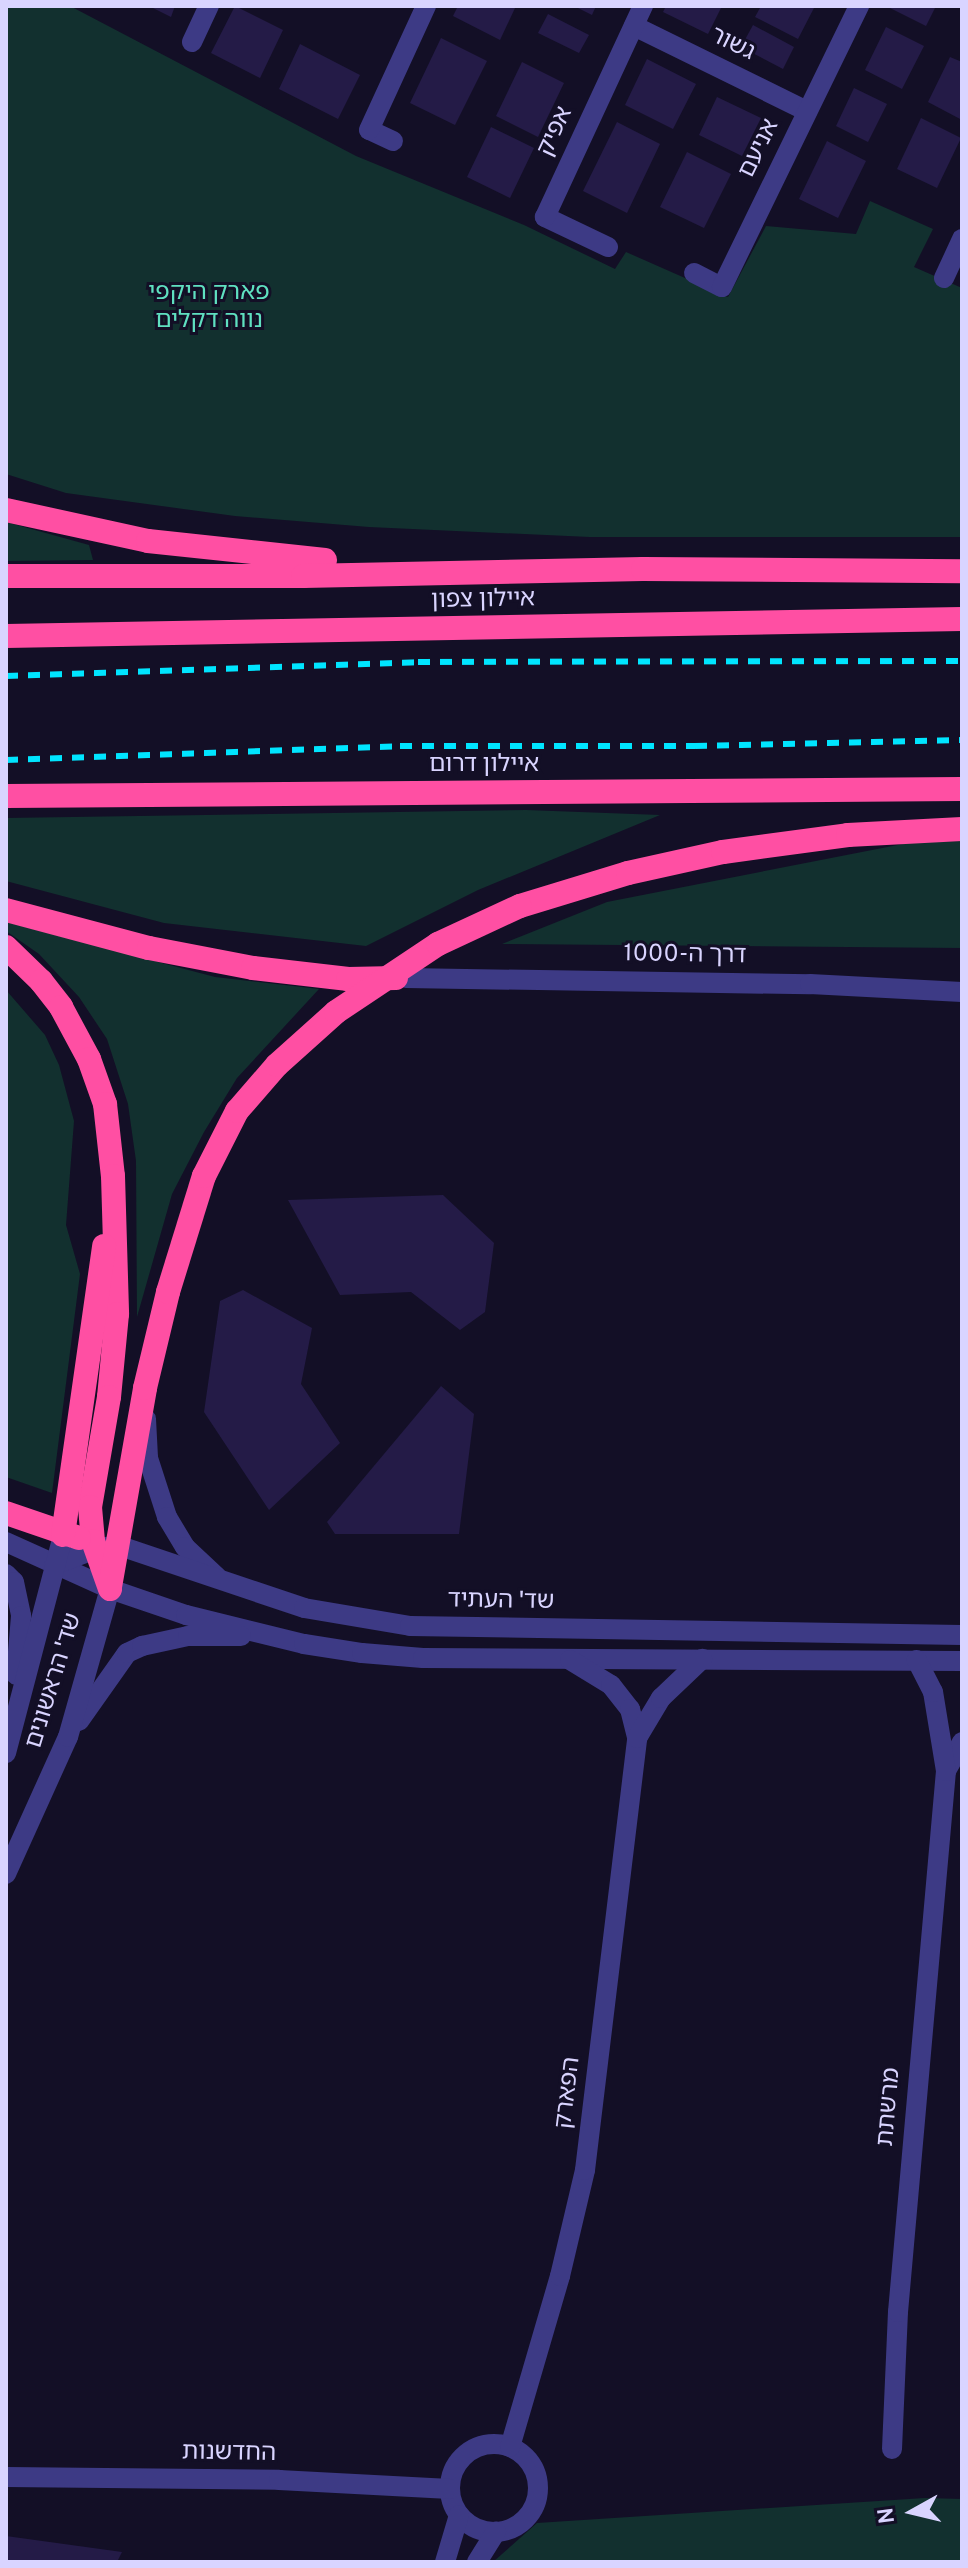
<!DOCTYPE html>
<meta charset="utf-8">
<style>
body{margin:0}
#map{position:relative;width:968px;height:2568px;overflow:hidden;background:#130f26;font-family:Overpass,"Noto Sans Hebrew",sans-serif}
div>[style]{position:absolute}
.green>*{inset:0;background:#12302f}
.building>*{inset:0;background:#241b47}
.minor>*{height:20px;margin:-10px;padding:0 10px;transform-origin:10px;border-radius:10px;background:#3d3a85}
.minor>.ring{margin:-10px;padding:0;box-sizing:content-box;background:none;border:20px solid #3d3a85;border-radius:50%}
.motorway>*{height:24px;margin:-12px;padding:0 12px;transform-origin:12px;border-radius:12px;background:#ff4fa3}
.rail>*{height:6px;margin-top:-3px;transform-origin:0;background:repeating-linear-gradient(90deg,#00e5ff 0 12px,transparent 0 22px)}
.motorway-bridge>*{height:24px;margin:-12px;padding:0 12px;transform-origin:12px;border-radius:12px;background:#ff4fa3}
span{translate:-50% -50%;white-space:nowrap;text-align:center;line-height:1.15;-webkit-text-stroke:6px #130f26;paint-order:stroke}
.street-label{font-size:24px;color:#d9d4ff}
.park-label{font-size:24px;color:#5fe0c0}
.frame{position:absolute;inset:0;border:8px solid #d9d4ff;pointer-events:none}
.north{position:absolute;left:872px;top:2472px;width:80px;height:80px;-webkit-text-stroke:6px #130f26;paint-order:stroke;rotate:262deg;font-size:22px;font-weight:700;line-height:32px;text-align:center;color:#d9d4ff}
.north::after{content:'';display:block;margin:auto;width:28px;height:36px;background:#d9d4ff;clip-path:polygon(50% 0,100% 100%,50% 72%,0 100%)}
</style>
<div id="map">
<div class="green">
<div style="clip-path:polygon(6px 6px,70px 6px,356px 156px,524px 225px,615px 269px,626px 252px,728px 297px,766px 226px,856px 234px,870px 201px,933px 229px,914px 267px,962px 288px,962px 537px,590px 537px,369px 527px,235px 516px,66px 493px,6px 474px)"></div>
<div style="clip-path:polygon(6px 522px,89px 545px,93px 560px,6px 561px)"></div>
<div style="clip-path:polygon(526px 810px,660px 815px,478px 890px,366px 946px,164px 923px,6px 881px,6px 818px)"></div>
<div style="clip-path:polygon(962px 841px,962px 948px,502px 944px,607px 902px,908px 843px)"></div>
<div style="clip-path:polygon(6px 922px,215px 977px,319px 989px,237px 1078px,204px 1132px,172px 1194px,137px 1317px,136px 1161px,128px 1104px,107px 1039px,79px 997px,39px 954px,6px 931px)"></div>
<div style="clip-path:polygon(6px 990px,45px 1035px,59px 1065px,74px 1121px,66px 1225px,80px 1274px,52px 1493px,6px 1477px)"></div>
<div style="clip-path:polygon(925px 2498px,962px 2499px,962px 2562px,493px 2562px,537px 2523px)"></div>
</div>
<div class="building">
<div style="clip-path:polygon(149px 6px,175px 6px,171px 17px)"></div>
<div style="clip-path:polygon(235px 6px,283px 30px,260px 78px,211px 53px)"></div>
<div style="clip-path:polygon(458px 6px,516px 6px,500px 40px,453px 16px)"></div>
<div style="clip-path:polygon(574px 6px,596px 6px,592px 15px)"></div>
<div style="clip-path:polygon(666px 6px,722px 6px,708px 34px,663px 12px)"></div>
<div style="clip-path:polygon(761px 6px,815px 6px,798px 39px,755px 17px)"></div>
<div style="clip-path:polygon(886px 6px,936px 6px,926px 26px)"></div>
<div style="clip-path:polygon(548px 14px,589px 35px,579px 53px,538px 33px)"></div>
<div style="clip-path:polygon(753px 25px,794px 47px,783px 69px,741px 47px)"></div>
<div style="clip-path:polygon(886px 27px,924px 46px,902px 89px,865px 70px)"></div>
<div style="clip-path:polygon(441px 38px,487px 61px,455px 125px,410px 103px)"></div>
<div style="clip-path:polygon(300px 44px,360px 75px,338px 119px,279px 89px)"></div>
<div style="clip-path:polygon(950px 57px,962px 62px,962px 120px,928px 102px)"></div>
<div style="clip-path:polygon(647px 59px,696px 84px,673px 129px,625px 105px)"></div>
<div style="clip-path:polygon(522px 62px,564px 83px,538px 137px,496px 116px)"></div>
<div style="clip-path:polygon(854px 88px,887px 104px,868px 142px,836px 126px)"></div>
<div style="clip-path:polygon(717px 97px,761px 118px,742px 156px,699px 135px)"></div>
<div style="clip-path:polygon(921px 118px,961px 138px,937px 188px,897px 169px)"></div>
<div style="clip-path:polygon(617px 122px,660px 144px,627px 213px,583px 191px)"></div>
<div style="clip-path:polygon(491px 127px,534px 148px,510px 198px,467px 177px)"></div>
<div style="clip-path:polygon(827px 141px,866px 161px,838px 218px,799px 199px)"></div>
<div style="clip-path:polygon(687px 152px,731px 174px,704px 228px,660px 207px)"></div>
<div style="clip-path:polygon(443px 1195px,494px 1243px,485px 1312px,460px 1330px,411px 1292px,340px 1295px,288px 1200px)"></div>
<div style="clip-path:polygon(243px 1290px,312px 1328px,301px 1384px,340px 1443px,269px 1510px,204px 1412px,220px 1301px)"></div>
<div style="clip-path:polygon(441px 1386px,474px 1414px,459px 1534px,335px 1534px,327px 1522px)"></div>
<div style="clip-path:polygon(6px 2536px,122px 2552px,117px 2562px,6px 2562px)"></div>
</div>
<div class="minor">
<div style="left:634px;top:26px;width:193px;rotate:26.2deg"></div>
<div style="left:192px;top:42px;width:40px;rotate:-65deg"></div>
<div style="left:393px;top:141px;width:26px;rotate:-155deg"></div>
<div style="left:369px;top:130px;width:136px;rotate:-65.3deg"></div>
<div style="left:608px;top:247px;width:70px;rotate:-154.5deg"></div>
<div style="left:545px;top:217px;width:233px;rotate:-65.1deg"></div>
<div style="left:694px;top:273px;width:31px;rotate:27deg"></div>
<div style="left:722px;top:287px;width:313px;rotate:-64deg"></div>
<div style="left:944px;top:278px;width:43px;rotate:-65.2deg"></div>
<div style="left:406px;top:978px;width:404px;rotate:0.9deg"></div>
<div style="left:810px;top:984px;width:152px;rotate:3deg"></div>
<div style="left:146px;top:1419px;width:39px;rotate:87deg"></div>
<div style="left:148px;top:1458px;width:62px;rotate:72.1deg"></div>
<div style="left:167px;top:1517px;width:35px;rotate:59deg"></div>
<div style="left:185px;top:1547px;width:44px;rotate:43.2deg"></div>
<div style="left:6px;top:1542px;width:114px;rotate:24.3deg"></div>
<div style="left:110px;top:1589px;width:80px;rotate:18.9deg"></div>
<div style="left:186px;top:1615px;width:122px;rotate:13.8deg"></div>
<div style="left:304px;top:1644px;width:59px;rotate:8.8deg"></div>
<div style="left:362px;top:1653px;width:61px;rotate:4.7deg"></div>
<div style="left:423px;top:1658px;width:539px;rotate:0.32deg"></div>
<div style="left:54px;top:1565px;width:45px;rotate:-20.9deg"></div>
<div style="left:96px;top:1549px;width:21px;rotate:-11deg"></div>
<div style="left:117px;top:1545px;width:197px;rotate:18.6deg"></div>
<div style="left:304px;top:1608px;width:108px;rotate:9.6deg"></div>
<div style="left:410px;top:1626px;width:552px;rotate:0.93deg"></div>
<div style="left:6px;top:1574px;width:11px;rotate:45deg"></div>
<div style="left:14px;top:1582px;width:35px;rotate:78deg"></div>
<div style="left:21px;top:1616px;width:59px;rotate:94.8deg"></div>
<div style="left:570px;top:1660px;width:48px;rotate:31.4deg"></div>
<div style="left:611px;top:1685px;width:31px;rotate:52deg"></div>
<div style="left:630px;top:1709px;width:30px;rotate:76deg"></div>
<div style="left:79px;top:1721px;width:83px;rotate:-54.8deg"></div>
<div style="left:127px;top:1653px;width:17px;rotate:-25deg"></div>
<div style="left:142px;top:1646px;width:47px;rotate:-12.3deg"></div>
<div style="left:188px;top:1636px;width:53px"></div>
<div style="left:6px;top:1753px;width:225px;rotate:-75.3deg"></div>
<div style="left:946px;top:1771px;width:33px;rotate:-61deg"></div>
<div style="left:6px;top:1874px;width:150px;rotate:-65.7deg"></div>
<div style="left:68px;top:1737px;width:154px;rotate:-74.2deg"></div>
<div class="ring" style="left:450px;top:2444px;width:68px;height:68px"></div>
<div style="left:510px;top:2447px;width:178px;rotate:-73.7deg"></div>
<div style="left:560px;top:2276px;width:109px;rotate:-76.7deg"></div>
<div style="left:585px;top:2170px;width:435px;rotate:-83.1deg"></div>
<div style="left:637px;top:1738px;width:47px;rotate:-59deg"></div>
<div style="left:661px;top:1698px;width:57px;rotate:-43.6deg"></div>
<div style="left:892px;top:2449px;width:137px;rotate:-87.5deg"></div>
<div style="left:898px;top:2312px;width:543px;rotate:-84.93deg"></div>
<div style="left:946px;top:1771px;width:80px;rotate:-99.3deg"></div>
<div style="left:933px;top:1692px;width:36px;rotate:-117deg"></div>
<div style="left:6px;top:2477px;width:273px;rotate:0.6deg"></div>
<div style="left:279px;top:2480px;width:171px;rotate:3deg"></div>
<div style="left:445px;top:2562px;width:49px;rotate:-73.4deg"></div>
<div style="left:477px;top:2562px;width:36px;rotate:-58deg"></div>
</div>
<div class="motorway">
<div style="left:6px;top:510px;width:145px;rotate:12.3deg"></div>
<div style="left:148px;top:541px;width:178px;rotate:6.1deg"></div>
<div style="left:6px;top:576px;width:297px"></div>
<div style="left:303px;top:576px;width:340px;rotate:-1.2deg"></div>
<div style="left:643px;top:569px;width:319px;rotate:0.4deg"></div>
<div style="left:6px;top:636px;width:956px;rotate:-1.02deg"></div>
<div style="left:6px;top:796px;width:956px;rotate:-0.42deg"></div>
<div style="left:520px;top:906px;width:113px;rotate:-17deg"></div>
<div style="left:628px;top:873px;width:97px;rotate:-12.5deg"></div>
<div style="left:723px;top:852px;width:126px;rotate:-7.7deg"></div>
<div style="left:848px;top:835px;width:114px;rotate:-3deg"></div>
<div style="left:6px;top:910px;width:148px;rotate:14.9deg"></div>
<div style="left:149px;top:948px;width:106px;rotate:10.9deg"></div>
<div style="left:253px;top:968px;width:96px;rotate:6.6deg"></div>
<div style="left:348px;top:979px;width:48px;rotate:-1.2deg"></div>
<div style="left:6px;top:947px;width:49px;rotate:44.2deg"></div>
<div style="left:41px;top:981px;width:33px;rotate:52deg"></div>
<div style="left:61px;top:1007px;width:59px;rotate:61.7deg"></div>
<div style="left:89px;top:1059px;width:48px;rotate:70.4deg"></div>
<div style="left:105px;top:1104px;width:72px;rotate:83.7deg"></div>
<div style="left:113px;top:1176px;width:138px;rotate:88.3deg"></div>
<div style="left:117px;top:1314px;width:83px;rotate:95.5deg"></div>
<div style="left:109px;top:1397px;width:112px;rotate:99.8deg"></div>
<div style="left:90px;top:1507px;width:34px;rotate:85deg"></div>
<div style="left:93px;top:1541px;width:51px;rotate:70.5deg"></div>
<div style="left:6px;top:1513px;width:77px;rotate:18.9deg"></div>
<div style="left:63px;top:1535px;width:292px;rotate:-81.9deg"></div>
<div style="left:110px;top:1587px;width:202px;rotate:-80deg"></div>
<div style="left:145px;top:1388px;width:99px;rotate:-76.5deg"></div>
<div style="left:168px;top:1292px;width:121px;rotate:-72.8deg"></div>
<div style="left:204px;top:1176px;width:73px;rotate:-63.1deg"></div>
<div style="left:237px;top:1111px;width:61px;rotate:-49deg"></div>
</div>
<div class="rail">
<div style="left:6px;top:676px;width:412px;rotate:-1.9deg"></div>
<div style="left:418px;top:662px;width:544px;rotate:-0.11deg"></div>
<div style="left:6px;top:760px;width:394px;rotate:-2deg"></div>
<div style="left:400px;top:746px;width:295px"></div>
<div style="left:695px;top:746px;width:267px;rotate:-1.3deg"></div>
</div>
<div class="motorway-bridge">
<div style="left:277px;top:1065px;width:79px;rotate:-41.9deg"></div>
<div style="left:336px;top:1012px;width:123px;rotate:-33.7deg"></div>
<div style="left:438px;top:944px;width:90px;rotate:-24.9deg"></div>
</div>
<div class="street-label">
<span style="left:732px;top:45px;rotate:26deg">גשור</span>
<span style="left:556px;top:132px;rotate:-65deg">אפיק</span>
<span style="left:760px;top:149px;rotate:-64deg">אניעם</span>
<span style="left:483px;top:601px;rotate:-1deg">איילון צפון</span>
<span style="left:484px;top:766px">איילון דרום</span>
<span style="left:685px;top:956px;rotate:1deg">דרך ה-1000</span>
<span style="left:501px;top:1602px;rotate:1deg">שד' העתיד</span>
<span style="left:55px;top:1681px;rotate:-73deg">שד' הראשונים</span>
<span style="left:569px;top:2093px;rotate:-83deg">הפארק</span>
<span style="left:890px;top:2107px;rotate:-85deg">מרשתת</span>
<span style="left:229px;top:2454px;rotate:1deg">החדשנות</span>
</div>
<div class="park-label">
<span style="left:209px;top:308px">פארק היקפי<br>נווה דקלים</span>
</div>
<div class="frame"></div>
<div class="north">N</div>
</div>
